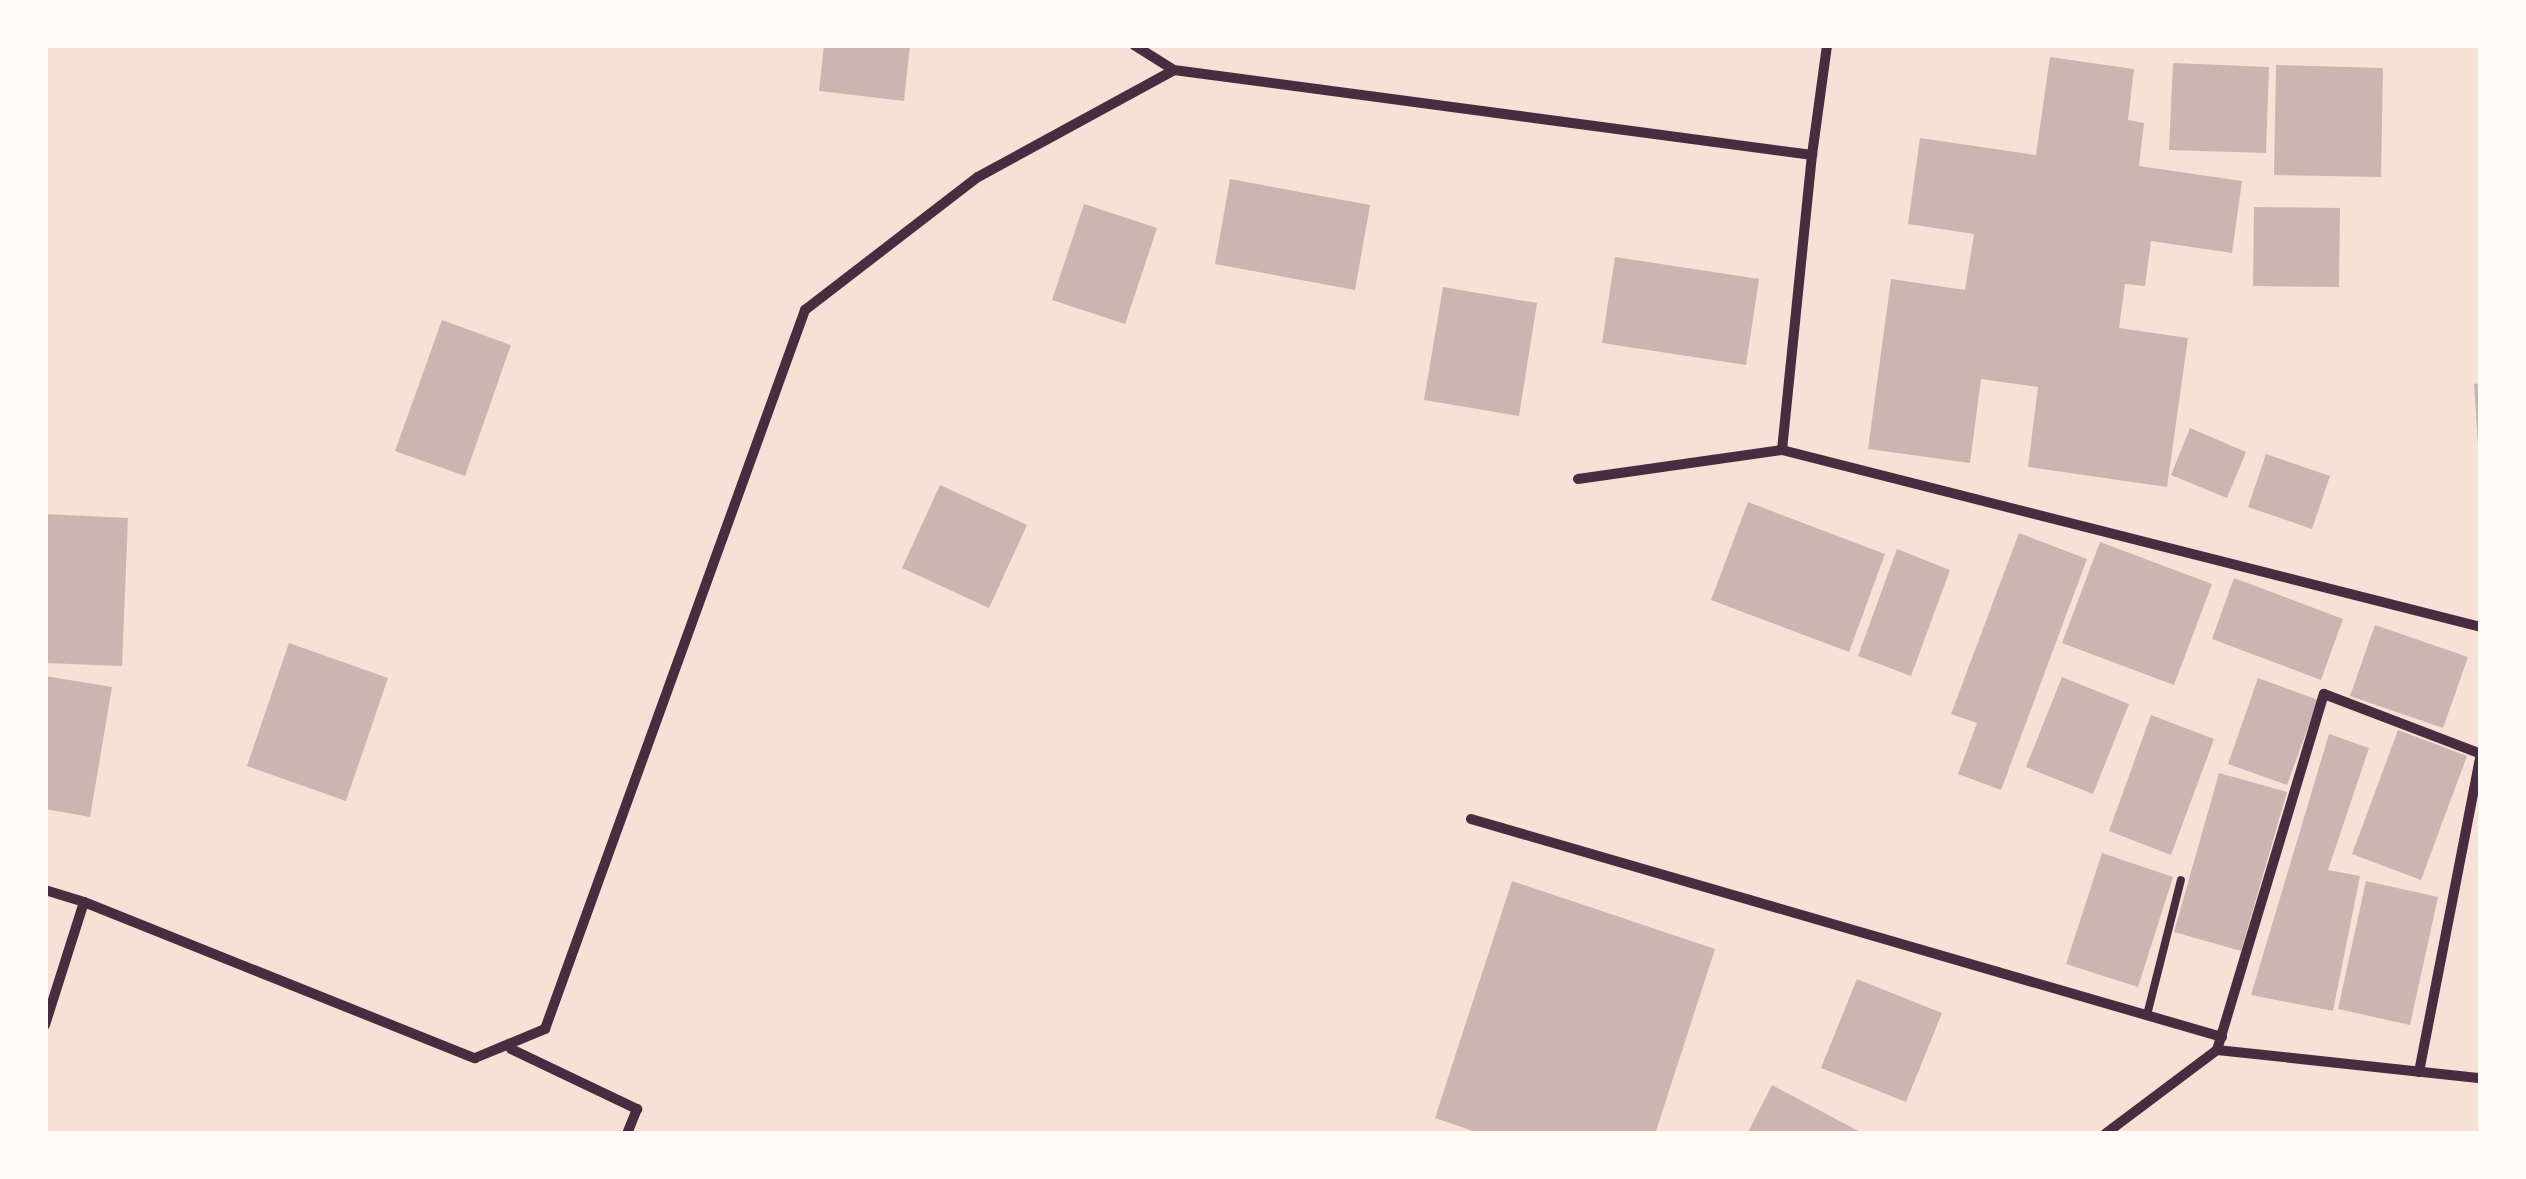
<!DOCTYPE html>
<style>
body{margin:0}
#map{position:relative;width:2526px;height:1179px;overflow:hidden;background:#f7e1d7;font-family:Commissioner,sans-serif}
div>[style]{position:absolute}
.building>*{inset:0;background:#ccb4b1}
.service>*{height:8px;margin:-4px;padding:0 4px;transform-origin:4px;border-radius:4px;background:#4a2c40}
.minor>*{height:10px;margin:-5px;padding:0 5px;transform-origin:5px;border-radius:5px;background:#4a2c40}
span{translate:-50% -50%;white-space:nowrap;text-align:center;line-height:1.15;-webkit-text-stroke:10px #fffaf5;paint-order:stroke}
.frame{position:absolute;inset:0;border:48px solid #fffaf5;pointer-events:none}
</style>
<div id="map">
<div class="building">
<div style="clip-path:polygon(824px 45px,910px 45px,904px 101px,819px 91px)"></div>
<div style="clip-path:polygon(2050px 57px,2134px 69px,2128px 120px,2144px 123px,2139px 166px,2242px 181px,2232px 253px,2151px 241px,2145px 286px,2125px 284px,2119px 328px,2188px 338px,2167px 487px,2028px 467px,2038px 387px,1981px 379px,1970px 463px,1868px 449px,1891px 279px,1965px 290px,1974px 234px,1908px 224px,1920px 138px,2036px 155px)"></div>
<div style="clip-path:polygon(2173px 63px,2269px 67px,2266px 153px,2169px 150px)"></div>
<div style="clip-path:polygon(2276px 65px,2383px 68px,2381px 177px,2274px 175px)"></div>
<div style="clip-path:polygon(1230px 179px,1370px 205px,1355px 290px,1215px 264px)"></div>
<div style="clip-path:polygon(1084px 204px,1157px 228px,1125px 324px,1052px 300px)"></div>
<div style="clip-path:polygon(2254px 207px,2340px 208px,2339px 287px,2253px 286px)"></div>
<div style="clip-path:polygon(1615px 257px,1759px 279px,1746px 365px,1602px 343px)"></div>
<div style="clip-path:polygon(1443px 287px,1537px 303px,1519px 416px,1424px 400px)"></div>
<div style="clip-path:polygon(442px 320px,511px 345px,465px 476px,395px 451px)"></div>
<div style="clip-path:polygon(2481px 383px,2481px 446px,2478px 446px,2474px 384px)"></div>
<div style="clip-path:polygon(2190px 428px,2246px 452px,2227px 498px,2171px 475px)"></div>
<div style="clip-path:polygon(2266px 454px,2330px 476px,2312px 529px,2248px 507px)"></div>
<div style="clip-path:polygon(940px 485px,1027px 525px,989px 608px,902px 568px)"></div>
<div style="clip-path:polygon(1748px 502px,1885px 554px,1849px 652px,1711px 600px)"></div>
<div style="clip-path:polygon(45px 514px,128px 518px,122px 666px,45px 663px)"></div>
<div style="clip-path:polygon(2019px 533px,2087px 559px,2001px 790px,1958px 774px,1977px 723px,1951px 714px)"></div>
<div style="clip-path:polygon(2100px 542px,2212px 584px,2174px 685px,2062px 643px)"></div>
<div style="clip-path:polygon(1897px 549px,1950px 570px,1911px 676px,1858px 656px)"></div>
<div style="clip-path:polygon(2234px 578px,2343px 619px,2321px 680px,2212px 639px)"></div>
<div style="clip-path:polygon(2375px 625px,2468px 657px,2443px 728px,2350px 696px)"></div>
<div style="clip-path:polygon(289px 643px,388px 678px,346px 801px,247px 766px)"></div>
<div style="clip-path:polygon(45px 676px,112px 687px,90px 817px,45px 809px)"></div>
<div style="clip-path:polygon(2062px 677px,2129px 704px,2093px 794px,2026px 767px)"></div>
<div style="clip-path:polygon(2258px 678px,2318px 700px,2287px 785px,2228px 764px)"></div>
<div style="clip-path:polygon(2151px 715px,2214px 739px,2171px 855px,2109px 831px)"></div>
<div style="clip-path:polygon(2398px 730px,2467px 756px,2421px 880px,2352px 854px)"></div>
<div style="clip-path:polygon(2329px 734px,2369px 748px,2328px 870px,2360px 876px,2333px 1011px,2251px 995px)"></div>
<div style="clip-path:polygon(2219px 773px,2287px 792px,2241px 951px,2174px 932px)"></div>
<div style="clip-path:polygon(2102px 853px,2173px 877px,2138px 987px,2066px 964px)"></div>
<div style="clip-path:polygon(1512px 881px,1715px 949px,1655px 1134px,1482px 1134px,1435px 1118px)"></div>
<div style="clip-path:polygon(2366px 881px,2438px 897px,2410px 1025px,2338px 1009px)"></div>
<div style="clip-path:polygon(1857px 979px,1942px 1013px,1906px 1102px,1821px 1068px)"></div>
<div style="clip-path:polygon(1772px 1085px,1864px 1134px,1747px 1134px)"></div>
</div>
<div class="service">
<div style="left:2147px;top:1015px;width:139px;rotate:-75.9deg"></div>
</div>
<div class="minor">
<div style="left:1134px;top:45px;width:47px;rotate:32deg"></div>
<div style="left:1174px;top:70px;width:644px;rotate:7.59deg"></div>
<div style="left:1812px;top:155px;width:111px;rotate:-82.2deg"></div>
<div style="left:1782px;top:450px;width:721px;rotate:14.21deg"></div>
<div style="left:1578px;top:479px;width:206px;rotate:-8.1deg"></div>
<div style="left:1782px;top:450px;width:297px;rotate:-84.2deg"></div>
<div style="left:1471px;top:819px;width:782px;rotate:16.19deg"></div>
<div style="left:45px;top:890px;width:41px;rotate:17.1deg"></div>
<div style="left:84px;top:902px;width:129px;rotate:107.6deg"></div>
<div style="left:84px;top:902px;width:421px;rotate:21.8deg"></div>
<div style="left:475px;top:1058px;width:76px;rotate:-22.5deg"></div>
<div style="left:545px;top:1029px;width:765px;rotate:-70.12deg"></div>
<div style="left:805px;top:310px;width:218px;rotate:-37.6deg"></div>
<div style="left:978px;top:177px;width:223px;rotate:-28.6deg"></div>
<div style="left:511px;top:1049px;width:140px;rotate:25.5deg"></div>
<div style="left:637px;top:1109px;width:27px;rotate:112deg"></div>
<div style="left:2217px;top:1050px;width:372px;rotate:-73.3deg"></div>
<div style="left:2324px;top:694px;width:168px;rotate:20.9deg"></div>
<div style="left:2419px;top:1072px;width:324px;rotate:-79deg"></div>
<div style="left:2105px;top:1134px;width:140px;rotate:-36.9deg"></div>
<div style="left:2217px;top:1050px;width:265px;rotate:6.1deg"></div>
</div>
<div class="frame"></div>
</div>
